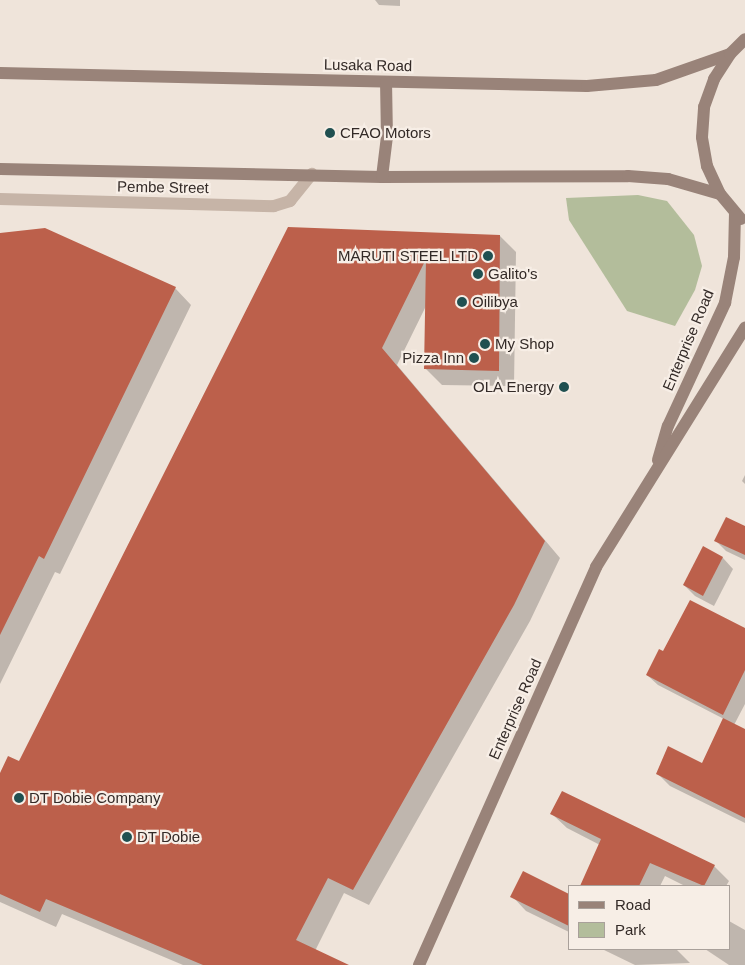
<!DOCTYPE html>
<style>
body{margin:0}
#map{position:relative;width:745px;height:965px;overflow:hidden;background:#efe4da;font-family:Arial,sans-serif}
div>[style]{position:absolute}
.green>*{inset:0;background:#b3bd9b}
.shadow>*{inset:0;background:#0003}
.building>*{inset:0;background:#bc604b}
.minor>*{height:12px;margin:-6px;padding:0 6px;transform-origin:6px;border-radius:6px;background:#c6b4a7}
.secondary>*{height:12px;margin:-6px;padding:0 6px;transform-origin:6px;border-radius:6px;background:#998379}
.dots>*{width:14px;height:14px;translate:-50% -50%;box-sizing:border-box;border:2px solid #f7eee6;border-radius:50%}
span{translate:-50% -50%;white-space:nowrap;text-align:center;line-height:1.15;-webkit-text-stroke:4.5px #f7eee6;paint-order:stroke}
.street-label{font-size:15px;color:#332a27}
.poi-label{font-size:15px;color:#332a27}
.left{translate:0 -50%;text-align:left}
.right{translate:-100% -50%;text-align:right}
.legend{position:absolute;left:568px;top:885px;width:162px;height:65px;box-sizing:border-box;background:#f7eee6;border:1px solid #a9a09a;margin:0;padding:6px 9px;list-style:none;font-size:15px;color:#332a27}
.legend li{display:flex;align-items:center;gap:10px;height:25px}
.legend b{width:25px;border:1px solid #a9a09a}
</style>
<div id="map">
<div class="green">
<div style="clip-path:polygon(638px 195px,667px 201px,694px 235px,702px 266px,695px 290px,675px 326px,627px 311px,569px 220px,566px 198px)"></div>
</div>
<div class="shadow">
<div style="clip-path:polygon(375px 0,400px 0,400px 6px,379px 5px)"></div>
<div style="clip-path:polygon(289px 228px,500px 236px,516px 252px,514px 386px,442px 385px,426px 369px,426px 306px,397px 365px,560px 558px,530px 621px,369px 905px,344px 893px,315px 951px,333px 965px,183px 965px,62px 914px,56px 927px,0 902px,0 776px,20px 763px)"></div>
<div style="clip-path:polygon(0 234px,175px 288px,191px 305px,60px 574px,55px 572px,0 684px)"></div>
<div style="clip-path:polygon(745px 475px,745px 484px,742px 481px)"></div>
<div style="clip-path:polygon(745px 528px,745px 560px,726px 551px,716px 541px)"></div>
<div style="clip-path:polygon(703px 548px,723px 558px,733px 569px,714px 606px,695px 596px,684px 585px)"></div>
<div style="clip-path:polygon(745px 630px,745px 704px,734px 725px,745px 731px,745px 823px,670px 786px,657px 773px,702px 765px,724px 719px,658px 685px,647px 675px,663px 653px)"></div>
<div style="clip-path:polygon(552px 814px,714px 866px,729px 881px,726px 886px,685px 886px,665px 876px,660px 886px,581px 886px,600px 845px,567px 828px)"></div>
<div style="clip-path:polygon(569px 895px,569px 932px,526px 911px,512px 896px)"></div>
<div style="clip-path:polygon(729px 921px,745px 930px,745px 965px,729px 965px,705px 949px,729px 949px)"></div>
<div style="clip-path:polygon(602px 949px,676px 949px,690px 963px,635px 965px)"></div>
</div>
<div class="building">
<div style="clip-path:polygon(288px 227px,500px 235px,499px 371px,424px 369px,426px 259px,382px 348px,545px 541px,514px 605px,353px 890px,328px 878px,296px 940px,349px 965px,203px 965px,46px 899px,40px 912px,0 894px,0 773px,8px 756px,19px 761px)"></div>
<div style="clip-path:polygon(45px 228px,176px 287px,44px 559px,39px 556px,0 635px,0 233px)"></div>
<div style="clip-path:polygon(726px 517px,745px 526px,745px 555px,714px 541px)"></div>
<div style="clip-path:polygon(703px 546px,723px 557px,703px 596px,683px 585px)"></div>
<div style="clip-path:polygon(690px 600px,745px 628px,745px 670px,723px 715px,646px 675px,659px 649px,663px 651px)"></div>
<div style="clip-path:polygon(723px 718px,745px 729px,745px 818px,656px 774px,668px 746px,702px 763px)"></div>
<div style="clip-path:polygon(562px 791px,715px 865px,704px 886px,650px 863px,639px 886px,580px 886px,601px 839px,550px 814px)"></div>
<div style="clip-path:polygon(523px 871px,569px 894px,569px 926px,510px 897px)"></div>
</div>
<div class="minor">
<div style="left:0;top:199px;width:274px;rotate:1.5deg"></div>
<div style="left:274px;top:206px;width:17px;rotate:-17deg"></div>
<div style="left:290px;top:201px;width:35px;rotate:-51deg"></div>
</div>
<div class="secondary">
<div style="left:0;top:73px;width:587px;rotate:1.27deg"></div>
<div style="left:587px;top:86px;width:69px;rotate:-5deg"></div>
<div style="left:656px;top:80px;width:78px;rotate:-19.4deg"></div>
<div style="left:0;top:169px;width:382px;rotate:1.2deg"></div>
<div style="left:382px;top:177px;width:246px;rotate:-0.2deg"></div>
<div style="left:628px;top:176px;width:40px;rotate:4.3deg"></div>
<div style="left:668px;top:179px;width:54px;rotate:16.1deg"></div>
<div style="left:382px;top:177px;width:39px;rotate:-83deg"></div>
<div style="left:387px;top:138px;width:56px;rotate:-91deg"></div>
<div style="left:741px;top:219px;width:33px;rotate:-130deg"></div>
<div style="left:720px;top:194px;width:31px;rotate:-115deg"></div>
<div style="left:707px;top:166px;width:29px;rotate:-100deg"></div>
<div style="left:702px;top:137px;width:30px;rotate:-86deg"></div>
<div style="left:704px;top:107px;width:30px;rotate:-70deg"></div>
<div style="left:714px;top:79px;width:30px;rotate:-57deg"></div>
<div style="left:730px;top:54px;width:21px;rotate:-45deg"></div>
<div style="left:658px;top:460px;width:35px;rotate:-74deg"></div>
<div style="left:668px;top:426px;width:136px;rotate:-65.1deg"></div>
<div style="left:725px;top:303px;width:47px;rotate:-78.9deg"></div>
<div style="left:734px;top:257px;width:43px;rotate:-88.7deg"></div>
<div style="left:419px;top:965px;width:436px;rotate:-66deg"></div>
<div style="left:596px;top:567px;width:282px;rotate:-58.1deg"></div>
</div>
<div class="dots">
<div style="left:330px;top:133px;background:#205051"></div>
<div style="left:488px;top:256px;background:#205051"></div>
<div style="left:478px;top:274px;background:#205051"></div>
<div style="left:462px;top:302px;background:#205051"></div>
<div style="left:485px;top:344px;background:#205051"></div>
<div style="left:474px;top:358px;background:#205051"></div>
<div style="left:564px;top:387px;background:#205051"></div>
<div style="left:19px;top:798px;background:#205051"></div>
<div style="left:127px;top:837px;background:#205051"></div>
</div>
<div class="street-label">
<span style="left:368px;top:65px;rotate:1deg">Lusaka Road</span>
<span style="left:163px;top:187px;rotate:1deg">Pembe Street</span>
<span style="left:688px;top:340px;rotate:-67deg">Enterprise Road</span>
<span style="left:515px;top:709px;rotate:-66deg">Enterprise Road</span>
</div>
<div class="poi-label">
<span class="left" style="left:340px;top:133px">CFAO Motors</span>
<span class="right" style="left:478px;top:256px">MARUTI STEEL LTD</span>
<span class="left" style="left:488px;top:274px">Galito's</span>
<span class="left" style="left:472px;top:302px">Oilibya</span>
<span class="left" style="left:495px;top:344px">My Shop</span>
<span class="right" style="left:464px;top:358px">Pizza Inn</span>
<span class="right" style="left:554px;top:387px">OLA Energy</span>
<span class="left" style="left:29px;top:798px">DT Dobie Company</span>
<span class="left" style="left:137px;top:837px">DT Dobie</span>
</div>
<ul class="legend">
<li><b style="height:6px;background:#998379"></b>Road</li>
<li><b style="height:14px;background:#b3bd9b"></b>Park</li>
</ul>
</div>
